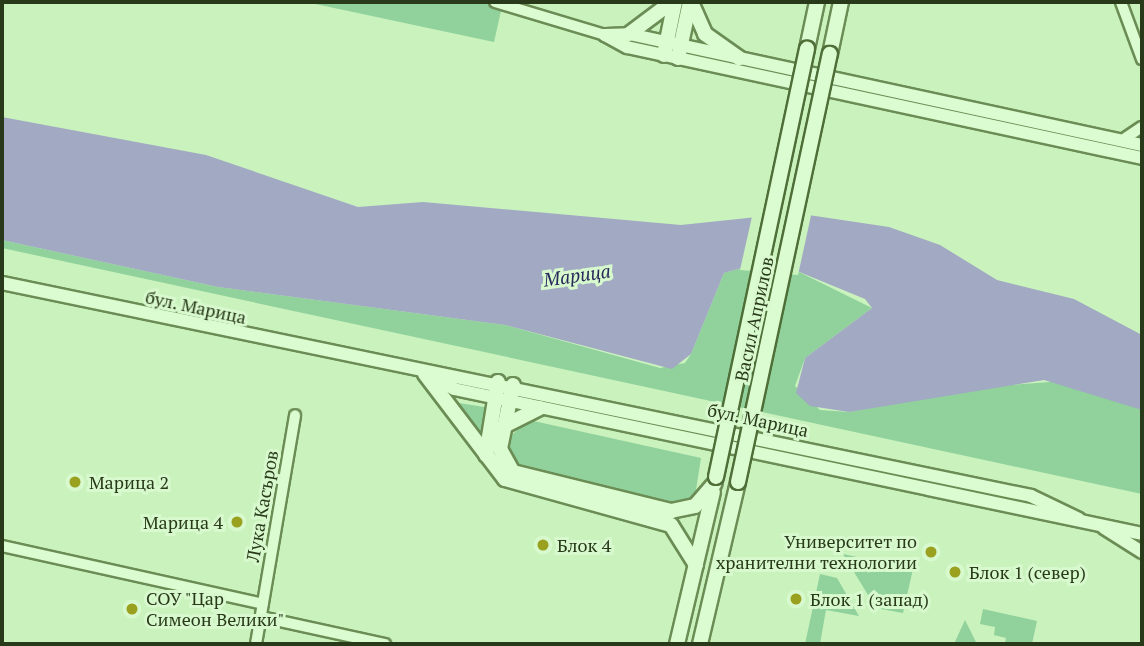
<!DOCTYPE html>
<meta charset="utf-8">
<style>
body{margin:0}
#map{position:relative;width:1144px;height:646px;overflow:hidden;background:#c9f2bd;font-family:"PT Serif",serif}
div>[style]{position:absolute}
.green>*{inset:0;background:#90d19c}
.water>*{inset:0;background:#a1a9c3}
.pier>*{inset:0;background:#c9f2bd}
.roads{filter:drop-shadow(2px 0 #6b8c54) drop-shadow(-2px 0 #6b8c54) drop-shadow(0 2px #6b8c54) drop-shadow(0 -2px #6b8c54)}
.minor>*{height:10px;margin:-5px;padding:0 5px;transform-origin:5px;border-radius:5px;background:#dbfcd1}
.tertiary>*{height:12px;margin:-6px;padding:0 6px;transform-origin:6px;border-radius:6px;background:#dbfcd1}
.secondary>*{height:14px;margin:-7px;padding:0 7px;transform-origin:7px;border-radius:7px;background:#dbfcd1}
.bridges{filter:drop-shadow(2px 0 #4f6e38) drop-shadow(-2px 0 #4f6e38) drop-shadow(0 2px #4f6e38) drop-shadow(0 -2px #4f6e38)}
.secondary-bridge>*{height:14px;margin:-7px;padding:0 7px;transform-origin:7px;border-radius:7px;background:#dbfcd1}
.dots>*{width:19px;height:19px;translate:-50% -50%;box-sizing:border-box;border:4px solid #d7f9cd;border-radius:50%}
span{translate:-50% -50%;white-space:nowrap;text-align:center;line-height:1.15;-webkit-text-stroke:6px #d7f9cd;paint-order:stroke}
.street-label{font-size:18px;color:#293a1b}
.poi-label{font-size:18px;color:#293a1b}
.left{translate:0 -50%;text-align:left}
.right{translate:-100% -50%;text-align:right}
.water-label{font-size:19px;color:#28285b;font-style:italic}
.frame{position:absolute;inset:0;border:4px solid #293a1b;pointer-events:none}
</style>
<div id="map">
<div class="green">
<div style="clip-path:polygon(306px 2px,503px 2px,494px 42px)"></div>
<div style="clip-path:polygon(2px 240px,218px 287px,505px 325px,660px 368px,685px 363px,691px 354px,724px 273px,752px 265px,797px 271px,872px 308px,805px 358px,795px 386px,820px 410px,849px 412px,971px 388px,1064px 381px,1142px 410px,1142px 494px,2px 248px)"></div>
<div style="clip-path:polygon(453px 402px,490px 408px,480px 438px)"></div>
<div style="clip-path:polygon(529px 420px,701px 458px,695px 496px,673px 504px,524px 472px,512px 463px,508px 438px)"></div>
<div style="clip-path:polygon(843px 554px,913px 569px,903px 613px,876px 608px)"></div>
<div style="clip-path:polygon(820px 574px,837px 578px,859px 616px,826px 610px,820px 644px,805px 644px)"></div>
<div style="clip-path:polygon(983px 609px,1037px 621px,1032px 644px,1005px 644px,1006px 638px,994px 635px,995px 627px,980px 624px)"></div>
<div style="clip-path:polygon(965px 620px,977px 644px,954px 644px)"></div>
</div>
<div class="water">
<div style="clip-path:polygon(2px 117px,206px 155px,358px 207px,423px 202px,681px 225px,795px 213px,889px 227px,940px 245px,997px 280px,1074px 299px,1142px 335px,1142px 410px,1044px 380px,849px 412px,810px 406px,796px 393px,805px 358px,872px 308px,865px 299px,797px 271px,752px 265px,724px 273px,691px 354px,672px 369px,505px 325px,218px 287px,2px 240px)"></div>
</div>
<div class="pier">
<div style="clip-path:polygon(812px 211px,798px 275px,740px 270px,753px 212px)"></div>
</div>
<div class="roads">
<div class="minor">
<div style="left:495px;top:2px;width:115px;rotate:16.7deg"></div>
<div style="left:1121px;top:2px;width:61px;rotate:69.8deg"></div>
<div style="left:1121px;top:141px;width:25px;rotate:-34deg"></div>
<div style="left:2px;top:546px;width:267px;rotate:12.5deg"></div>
<div style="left:261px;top:617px;width:127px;rotate:12.3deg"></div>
<div style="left:256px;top:644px;width:232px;rotate:-80.3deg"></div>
</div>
<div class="tertiary">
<div style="left:605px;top:35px;width:25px;rotate:29deg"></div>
<div style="left:627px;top:47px;width:527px;rotate:12.16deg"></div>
<div style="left:605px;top:35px;width:24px;rotate:-2deg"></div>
<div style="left:629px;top:34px;width:525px;rotate:12.21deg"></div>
<div style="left:2px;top:283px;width:1051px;rotate:11.69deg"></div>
<div style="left:1031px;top:496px;width:53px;rotate:25.6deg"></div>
<div style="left:427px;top:375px;width:30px;rotate:27deg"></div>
<div style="left:454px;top:389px;width:703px;rotate:11.9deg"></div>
<div style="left:1104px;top:528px;width:45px;rotate:32.3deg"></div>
</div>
<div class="secondary">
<div style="left:691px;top:2px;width:35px;rotate:66deg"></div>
<div style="left:705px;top:34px;width:42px;rotate:35.2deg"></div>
<div style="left:629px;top:34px;width:54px;rotate:-36.7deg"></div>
<div style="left:807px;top:49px;width:48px;rotate:-78deg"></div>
<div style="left:830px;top:54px;width:53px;rotate:-78.1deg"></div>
<div style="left:664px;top:55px;width:54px;rotate:-78.3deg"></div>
<div style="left:678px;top:58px;width:57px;rotate:-77.9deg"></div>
<div style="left:425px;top:374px;width:132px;rotate:52.7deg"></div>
<div style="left:505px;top:479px;width:172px;rotate:15.5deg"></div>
<div style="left:671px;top:525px;width:47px;rotate:58deg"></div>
<div style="left:513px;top:385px;width:65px;rotate:101.5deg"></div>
<div style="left:500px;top:449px;width:26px;rotate:61deg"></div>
<div style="left:513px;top:472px;width:163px;rotate:13.9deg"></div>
<div style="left:671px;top:511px;width:25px;rotate:-12deg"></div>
<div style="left:695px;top:506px;width:30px;rotate:-49deg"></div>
<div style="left:504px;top:426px;width:40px;rotate:-26.6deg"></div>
<div style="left:486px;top:455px;width:74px;rotate:-80.7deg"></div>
<div style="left:677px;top:644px;width:156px;rotate:-76.7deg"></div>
<div style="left:700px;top:644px;width:166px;rotate:-76.8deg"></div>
</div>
</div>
<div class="bridges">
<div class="secondary-bridge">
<div style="left:716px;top:477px;width:438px;rotate:-78deg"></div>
<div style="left:738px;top:482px;width:438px;rotate:-77.9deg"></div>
</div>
</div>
<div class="dots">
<div style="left:75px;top:482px;background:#99a11e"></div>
<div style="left:237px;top:522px;background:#99a11e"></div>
<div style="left:543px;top:545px;background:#99a11e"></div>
<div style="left:931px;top:552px;background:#99a11e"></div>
<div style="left:955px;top:572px;background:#99a11e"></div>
<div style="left:796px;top:599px;background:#99a11e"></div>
<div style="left:132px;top:609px;background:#99a11e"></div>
</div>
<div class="street-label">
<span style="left:196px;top:307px;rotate:12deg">бул. Марица</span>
<span style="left:754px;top:319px;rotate:-78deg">Васил Априлов</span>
<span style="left:758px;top:420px;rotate:12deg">бул. Марица</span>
<span style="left:262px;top:506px;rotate:-80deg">Лука Касъров</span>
</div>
<div class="poi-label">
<span class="left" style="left:89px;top:482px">Марица 2</span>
<span class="right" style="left:223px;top:522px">Марица 4</span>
<span class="right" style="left:917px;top:552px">Университет по<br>хранителни технологии</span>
<span class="left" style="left:557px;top:545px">Блок 4</span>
<span class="left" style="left:969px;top:572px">Блок 1 (север)</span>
<span class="left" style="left:146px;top:609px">СОУ "Цар<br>Симеон Велики"</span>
<span class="left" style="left:810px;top:599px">Блок 1 (запад)</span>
</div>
<div class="water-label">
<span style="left:577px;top:275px;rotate:-8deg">Марица</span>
</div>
<div class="frame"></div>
</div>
